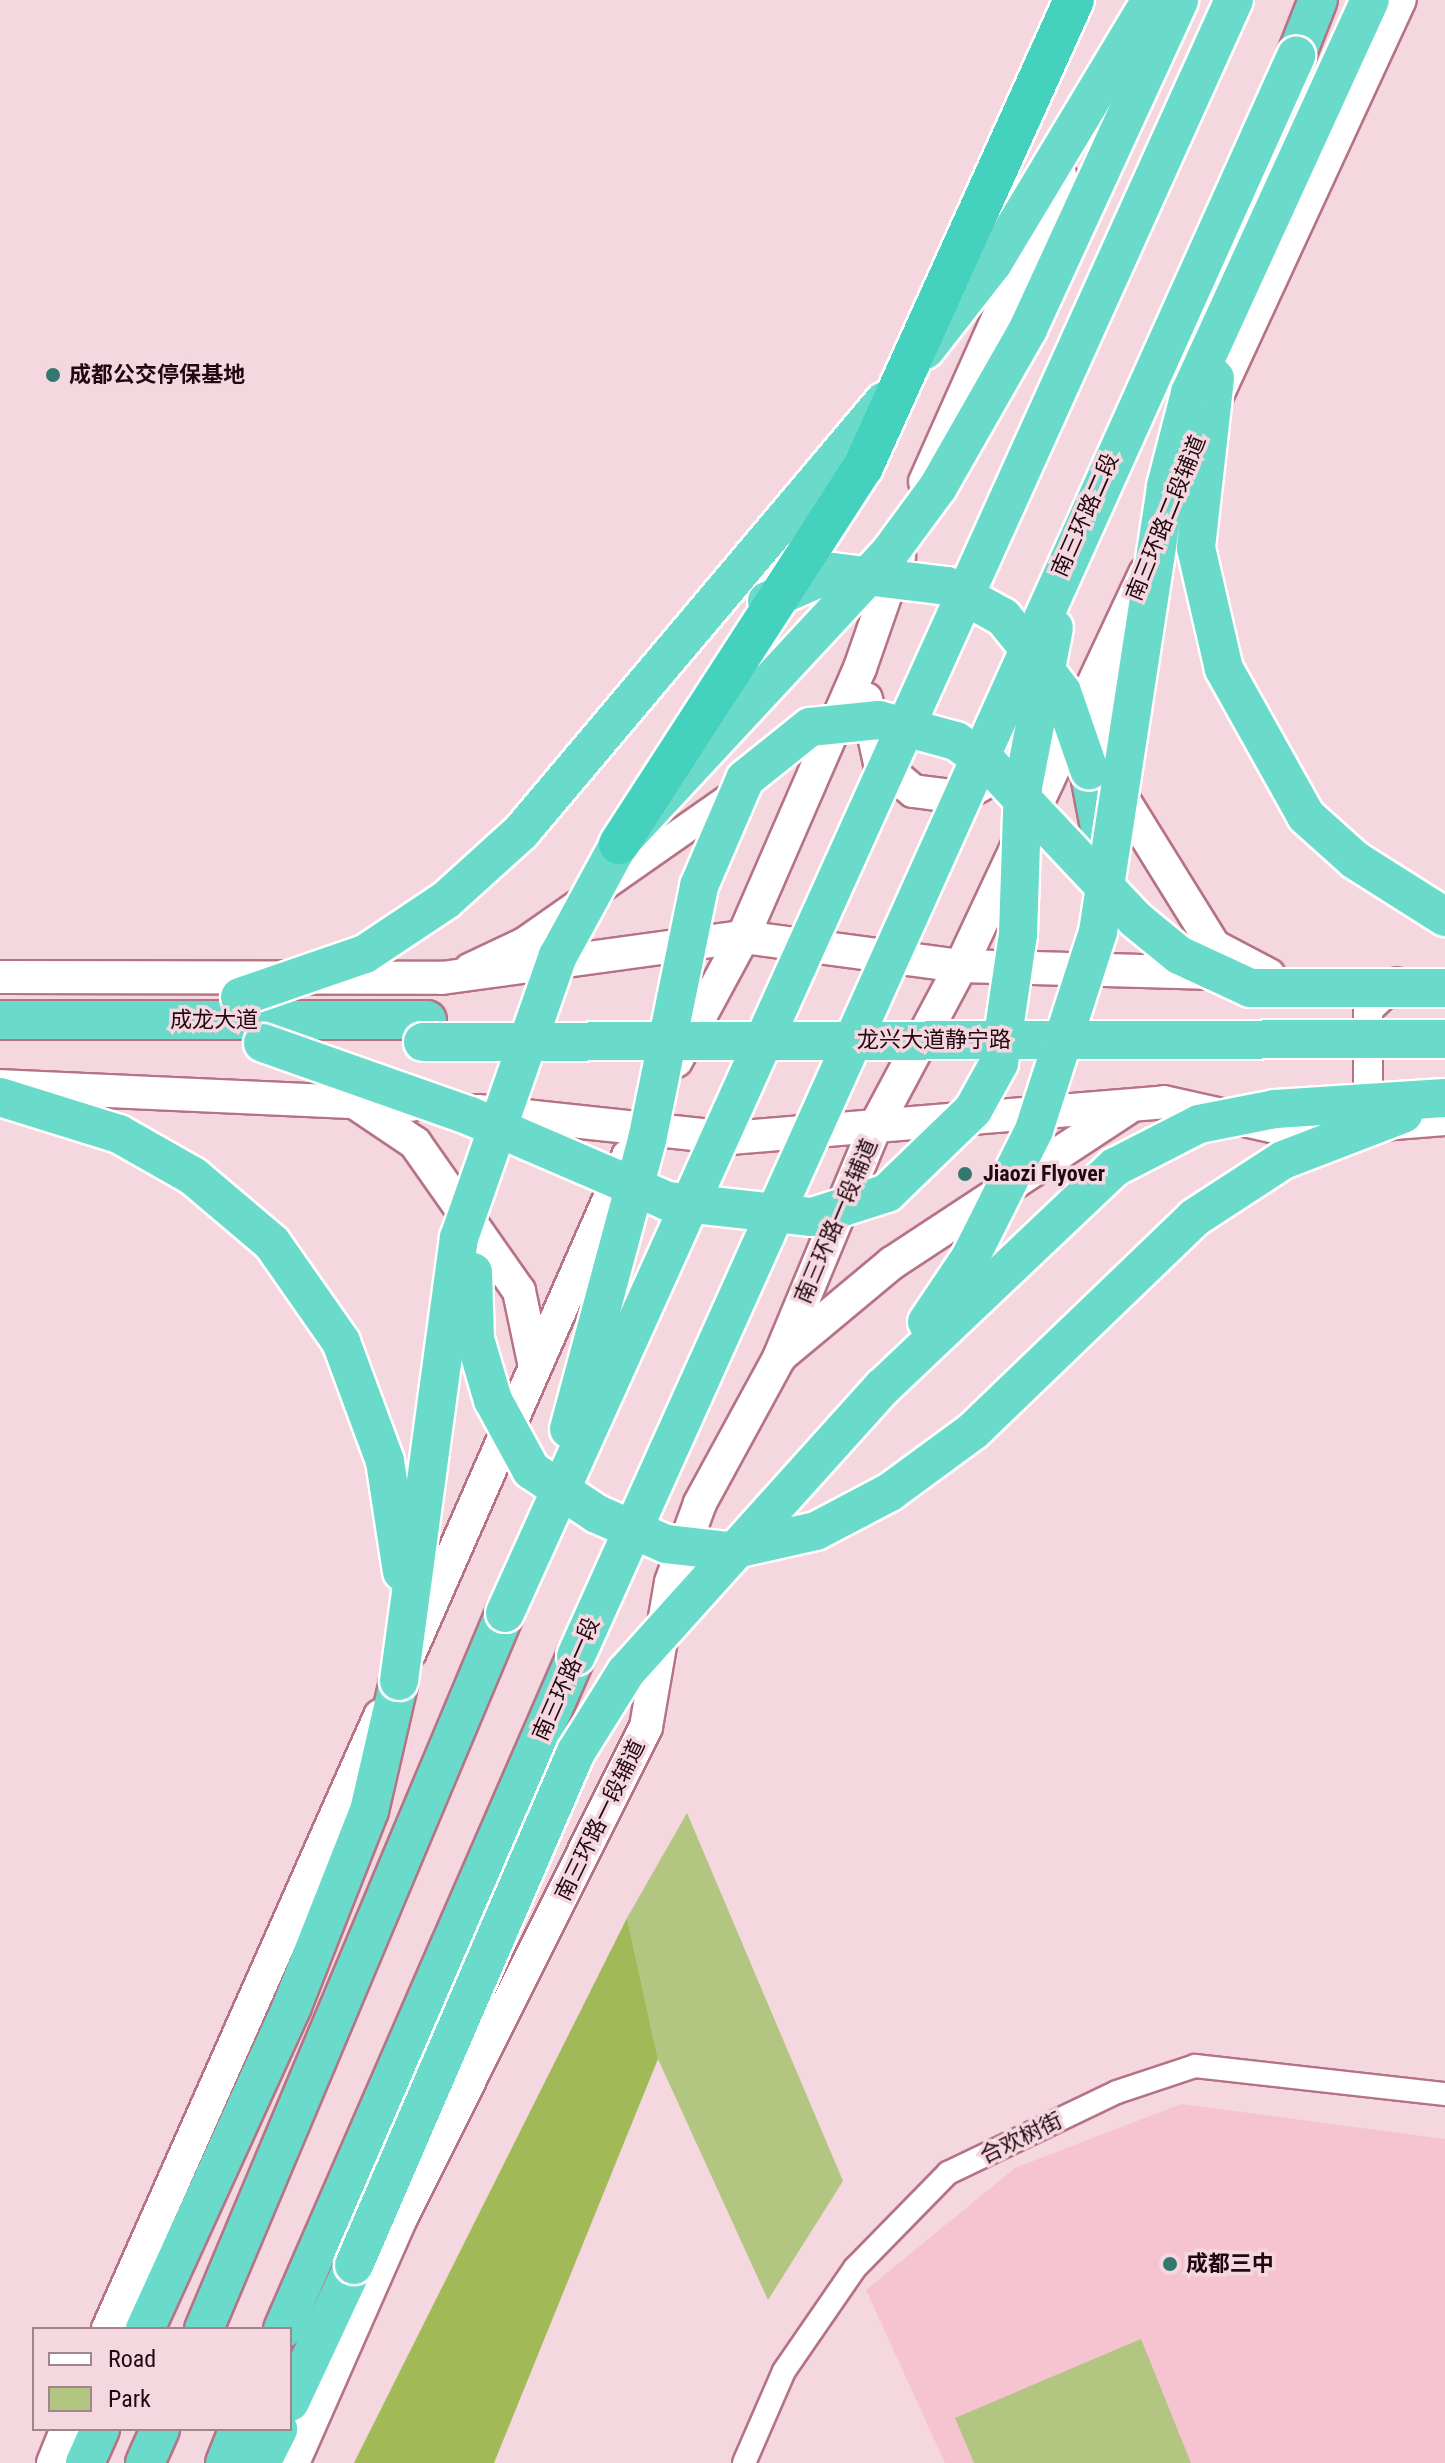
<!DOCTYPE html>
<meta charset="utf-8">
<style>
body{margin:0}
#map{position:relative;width:1445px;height:2463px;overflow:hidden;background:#f5d7df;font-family:"Roboto Condensed","Noto Sans SC",sans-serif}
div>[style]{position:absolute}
.built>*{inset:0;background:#f6c4d1}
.green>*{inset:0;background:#b2c581}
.forest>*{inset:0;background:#a1ba57}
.roads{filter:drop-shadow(2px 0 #b67386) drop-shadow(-2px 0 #b67386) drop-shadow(0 2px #b67386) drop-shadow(0 -2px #b67386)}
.minor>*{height:22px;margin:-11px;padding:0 11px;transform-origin:11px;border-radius:11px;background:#fff}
.tertiary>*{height:28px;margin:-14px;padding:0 14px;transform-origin:14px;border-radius:14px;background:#fff}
.secondary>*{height:32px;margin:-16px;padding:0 16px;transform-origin:16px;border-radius:16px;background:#fff}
.trunk>*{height:38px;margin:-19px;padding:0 19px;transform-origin:19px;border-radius:19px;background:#6adaca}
.bridges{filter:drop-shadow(2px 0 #fff) drop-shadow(-2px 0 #fff) drop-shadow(0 2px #fff) drop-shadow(0 -2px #fff)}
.trunk-bridge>*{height:38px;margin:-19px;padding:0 19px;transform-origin:19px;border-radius:19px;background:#6adaca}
.motorway-bridge>*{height:40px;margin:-20px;padding:0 20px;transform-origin:20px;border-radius:20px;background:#44d1bd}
.dots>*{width:22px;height:22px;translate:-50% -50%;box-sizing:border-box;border:4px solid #f5d7df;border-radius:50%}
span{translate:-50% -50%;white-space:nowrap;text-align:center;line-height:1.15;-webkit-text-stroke:7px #f5d7df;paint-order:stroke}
.poi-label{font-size:22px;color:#220911;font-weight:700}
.left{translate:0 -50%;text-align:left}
.street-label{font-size:22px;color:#220911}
.legend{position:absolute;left:32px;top:2327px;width:260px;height:104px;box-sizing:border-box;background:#f5d7df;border:2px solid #a1858d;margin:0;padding:10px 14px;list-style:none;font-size:24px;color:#220911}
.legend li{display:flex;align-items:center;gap:16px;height:40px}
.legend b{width:40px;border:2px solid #a1858d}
</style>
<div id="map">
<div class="built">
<div style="clip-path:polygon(1181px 2104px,1445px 2139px,1445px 2463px,945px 2463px,866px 2290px,1015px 2168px)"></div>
</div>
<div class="green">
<div style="clip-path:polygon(687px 1813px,843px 2181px,768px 2300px,658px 2059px,627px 1918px)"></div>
<div style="clip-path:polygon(1141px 2339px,1191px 2463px,974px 2463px,955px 2418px)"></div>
</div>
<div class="forest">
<div style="clip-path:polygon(627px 1918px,658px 2059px,494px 2463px,354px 2463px)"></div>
</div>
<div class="roads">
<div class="minor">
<div style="left:744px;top:2463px;width:100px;rotate:-66.5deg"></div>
<div style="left:784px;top:2371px;width:125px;rotate:-55.4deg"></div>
<div style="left:855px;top:2268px;width:133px;rotate:-45.6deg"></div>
<div style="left:948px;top:2173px;width:187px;rotate:-25.6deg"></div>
<div style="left:1117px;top:2092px;width:82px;rotate:-18.4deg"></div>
<div style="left:1195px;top:2066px;width:252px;rotate:6.4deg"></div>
</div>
<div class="tertiary">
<div style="left:469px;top:968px;width:61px;rotate:-25.3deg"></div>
<div style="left:524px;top:942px;width:261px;rotate:-35deg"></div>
<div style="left:1368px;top:1123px;width:113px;rotate:-90deg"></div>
<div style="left:1368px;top:1010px;width:40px;rotate:-44deg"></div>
</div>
<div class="secondary">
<div style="left:1213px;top:404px;width:445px;rotate:-65.2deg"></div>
<div style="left:925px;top:482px;width:334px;rotate:-66deg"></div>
<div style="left:1118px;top:655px;width:76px;rotate:104.4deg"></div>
<div style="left:1099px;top:729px;width:33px;rotate:88deg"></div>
<div style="left:1100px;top:762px;width:216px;rotate:58.2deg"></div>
<div style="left:1214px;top:946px;width:62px;rotate:27.8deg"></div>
<div style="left:866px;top:699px;width:66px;rotate:77.7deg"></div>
<div style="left:880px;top:763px;width:43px;rotate:40.3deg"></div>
<div style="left:913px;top:791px;width:46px;rotate:7.4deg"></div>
<div style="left:959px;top:797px;width:26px;rotate:-29deg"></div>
<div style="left:0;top:977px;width:442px;rotate:0.1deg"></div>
<div style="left:442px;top:978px;width:304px;rotate:-7.8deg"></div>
<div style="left:743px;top:937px;width:220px;rotate:7.6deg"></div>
<div style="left:961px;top:966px;width:253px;rotate:1.6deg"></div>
<div style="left:676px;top:1061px;width:141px;rotate:-61.6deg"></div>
<div style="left:743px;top:937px;width:293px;rotate:-66.5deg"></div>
<div style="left:860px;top:668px;width:119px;rotate:-70.8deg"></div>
<div style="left:0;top:1086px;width:412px;rotate:2.6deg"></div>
<div style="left:357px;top:1104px;width:70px;rotate:33.9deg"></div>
<div style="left:415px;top:1143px;width:181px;rotate:54.9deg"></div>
<div style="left:519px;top:1291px;width:73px;rotate:78.1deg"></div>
<div style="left:478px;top:1111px;width:253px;rotate:6.1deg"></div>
<div style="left:730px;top:1138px;width:435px;rotate:-4.7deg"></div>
<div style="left:1164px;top:1102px;width:133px;rotate:12.6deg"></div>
<div style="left:1294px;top:1131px;width:151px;rotate:-4.5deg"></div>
<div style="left:784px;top:1353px;width:141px;rotate:-39.8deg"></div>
<div style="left:892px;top:1263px;width:280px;rotate:-33.3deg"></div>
<div style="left:410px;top:1652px;width:542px;rotate:-66.27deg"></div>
<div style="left:108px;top:2329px;width:671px;rotate:-66.07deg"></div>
<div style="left:53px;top:2463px;width:37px;rotate:-68deg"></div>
<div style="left:293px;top:2463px;width:270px;rotate:-66.2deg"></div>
<div style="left:402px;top:2216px;width:546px;rotate:-63.48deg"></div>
<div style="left:646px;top:1727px;width:147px;rotate:-80.2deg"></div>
<div style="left:671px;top:1582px;width:84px;rotate:-69.8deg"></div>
<div style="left:700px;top:1503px;width:165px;rotate:-61.4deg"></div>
<div style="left:779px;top:1358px;width:252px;rotate:-67.4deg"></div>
<div style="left:876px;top:1125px;width:180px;rotate:-61.9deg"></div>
<div style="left:961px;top:966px;width:434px;rotate:-64.9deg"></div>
</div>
<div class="trunk">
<div style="left:1296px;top:56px;width:60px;rotate:-68.6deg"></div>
<div style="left:1089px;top:770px;width:86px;rotate:79.2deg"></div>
<div style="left:0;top:1020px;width:427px"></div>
<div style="left:145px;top:2329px;width:355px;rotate:-65.5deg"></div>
<div style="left:292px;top:2006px;width:210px;rotate:-68.5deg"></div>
<div style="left:369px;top:1811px;width:133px;rotate:-77deg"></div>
<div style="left:204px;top:2329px;width:777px;rotate:-67.2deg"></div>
<div style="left:283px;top:2329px;width:734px;rotate:-66.47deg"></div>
<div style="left:290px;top:2402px;width:151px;rotate:-65deg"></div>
<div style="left:85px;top:2463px;width:37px;rotate:-66deg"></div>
<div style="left:145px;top:2463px;width:37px;rotate:-66deg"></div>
<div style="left:225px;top:2463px;width:37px;rotate:-68deg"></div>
<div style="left:261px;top:2463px;width:38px;rotate:-63deg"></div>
</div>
</div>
<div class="bridges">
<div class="trunk-bridge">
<div style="left:925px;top:350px;width:110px;rotate:-52deg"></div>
<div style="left:993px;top:263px;width:307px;rotate:-59deg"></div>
<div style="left:1215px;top:378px;width:171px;rotate:96.4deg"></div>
<div style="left:1196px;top:548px;width:124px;rotate:77deg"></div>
<div style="left:1224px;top:669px;width:168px;rotate:60.8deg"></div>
<div style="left:1306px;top:816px;width:66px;rotate:41.9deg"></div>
<div style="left:1355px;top:860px;width:107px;rotate:32.3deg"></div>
<div style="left:767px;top:601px;width:72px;rotate:-23.7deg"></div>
<div style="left:833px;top:572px;width:115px;rotate:7deg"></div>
<div style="left:947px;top:586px;width:64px;rotate:29deg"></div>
<div style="left:1003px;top:617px;width:49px;rotate:50.8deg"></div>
<div style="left:1034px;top:655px;width:46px;rotate:52.9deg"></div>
<div style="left:1062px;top:692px;width:83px;rotate:70.9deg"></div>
<div style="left:240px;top:997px;width:132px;rotate:-19deg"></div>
<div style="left:365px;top:954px;width:97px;rotate:-33.7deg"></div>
<div style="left:446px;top:900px;width:101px;rotate:-42.2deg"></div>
<div style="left:521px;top:832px;width:563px;rotate:-49.89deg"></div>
<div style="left:423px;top:1042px;width:1022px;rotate:-0.17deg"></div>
<div style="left:263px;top:1043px;width:219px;rotate:19.4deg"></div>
<div style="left:470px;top:1116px;width:215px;rotate:23.3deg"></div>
<div style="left:667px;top:1201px;width:146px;rotate:6.3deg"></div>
<div style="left:812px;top:1217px;width:79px;rotate:-17.7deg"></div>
<div style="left:887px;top:1193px;width:120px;rotate:-44deg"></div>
<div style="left:973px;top:1110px;width:54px;rotate:-61deg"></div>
<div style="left:999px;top:1063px;width:130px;rotate:-81.6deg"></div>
<div style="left:1018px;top:934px;width:147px;rotate:-88.1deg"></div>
<div style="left:1023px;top:787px;width:162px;rotate:-79deg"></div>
<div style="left:0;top:1097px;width:125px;rotate:17.3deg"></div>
<div style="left:119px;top:1134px;width:85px;rotate:29.6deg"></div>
<div style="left:193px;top:1176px;width:104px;rotate:40.3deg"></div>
<div style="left:272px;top:1243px;width:121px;rotate:55.1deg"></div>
<div style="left:341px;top:1342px;width:127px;rotate:69.7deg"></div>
<div style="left:385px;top:1461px;width:112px;rotate:81.3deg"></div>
<div style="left:473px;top:1272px;width:67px;rotate:88.3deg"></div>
<div style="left:475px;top:1339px;width:64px;rotate:73.6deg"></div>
<div style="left:493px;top:1400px;width:80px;rotate:61.5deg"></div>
<div style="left:531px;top:1470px;width:79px;rotate:33.7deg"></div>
<div style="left:597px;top:1514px;width:75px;rotate:23.5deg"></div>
<div style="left:666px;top:1544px;width:61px;rotate:6.5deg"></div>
<div style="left:727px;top:1551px;width:91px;rotate:-12.7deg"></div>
<div style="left:816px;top:1531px;width:84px;rotate:-27.8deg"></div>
<div style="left:890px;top:1492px;width:103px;rotate:-36.3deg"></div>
<div style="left:973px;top:1431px;width:307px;rotate:-43.9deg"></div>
<div style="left:1194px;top:1218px;width:106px;rotate:-33.1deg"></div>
<div style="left:1283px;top:1160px;width:129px;rotate:-21deg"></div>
<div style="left:927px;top:1322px;width:77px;rotate:-56.1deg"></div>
<div style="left:970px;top:1258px;width:143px;rotate:-63.4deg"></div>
<div style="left:1034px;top:1130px;width:208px;rotate:-72.1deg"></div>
<div style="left:1098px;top:932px;width:451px;rotate:-81.3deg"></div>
<div style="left:1166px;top:486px;width:96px;rotate:-75.5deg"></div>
<div style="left:1190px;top:393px;width:432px;rotate:-65.4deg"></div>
<div style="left:569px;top:1429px;width:299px;rotate:-74.9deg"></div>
<div style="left:647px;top:1140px;width:259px;rotate:-78.4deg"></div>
<div style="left:699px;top:886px;width:116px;rotate:-66.7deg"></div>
<div style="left:745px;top:779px;width:83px;rotate:-38.7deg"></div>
<div style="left:810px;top:727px;width:69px;rotate:-5.8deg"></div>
<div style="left:879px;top:720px;width:80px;rotate:15.3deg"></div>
<div style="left:956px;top:741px;width:43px;rotate:35.5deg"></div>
<div style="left:991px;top:766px;width:210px;rotate:46.7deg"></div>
<div style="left:1135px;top:919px;width:57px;rotate:39.3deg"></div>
<div style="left:1179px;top:955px;width:78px;rotate:24.9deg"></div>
<div style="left:1250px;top:988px;width:195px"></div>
<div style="left:505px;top:1613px;width:1770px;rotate:-65.68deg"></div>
<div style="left:576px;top:1656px;width:1755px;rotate:-65.77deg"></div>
<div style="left:399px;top:1681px;width:447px;rotate:-82.3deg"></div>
<div style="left:459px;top:1238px;width:299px;rotate:-70.7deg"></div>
<div style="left:558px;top:956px;width:128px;rotate:-61.4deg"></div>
<div style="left:619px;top:844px;width:395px;rotate:-47.1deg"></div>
<div style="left:888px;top:555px;width:84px;rotate:-53.7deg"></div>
<div style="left:938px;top:487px;width:182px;rotate:-60.3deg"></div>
<div style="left:1028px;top:329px;width:362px;rotate:-65.3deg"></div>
<div style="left:354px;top:2265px;width:559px;rotate:-66.6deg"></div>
<div style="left:576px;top:1752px;width:94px;rotate:-58deg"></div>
<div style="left:626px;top:1672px;width:384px;rotate:-48deg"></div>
<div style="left:883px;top:1387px;width:320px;rotate:-43.5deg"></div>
<div style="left:1115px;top:1167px;width:94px;rotate:-27.1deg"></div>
<div style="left:1199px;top:1124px;width:77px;rotate:-11.2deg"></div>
<div style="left:1275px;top:1109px;width:170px;rotate:-3.7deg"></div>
</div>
<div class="motorway-bridge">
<div style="left:619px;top:844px;width:449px;rotate:-57.1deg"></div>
<div style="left:863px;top:467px;width:512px;rotate:-65.69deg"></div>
</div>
</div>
<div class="dots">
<div style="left:53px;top:375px;background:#32786d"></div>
<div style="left:965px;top:1174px;background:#32786d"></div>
<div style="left:1170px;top:2264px;background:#32786d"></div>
</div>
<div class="poi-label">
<span class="left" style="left:69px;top:375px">成都公交停保基地</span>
<span class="left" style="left:983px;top:1174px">Jiaozi Flyover</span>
<span class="left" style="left:1186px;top:2264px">成都三中</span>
</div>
<div class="street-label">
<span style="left:1085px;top:515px;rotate:-66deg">南三环路二段</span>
<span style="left:1166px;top:518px;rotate:-68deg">南三环路二段辅道</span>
<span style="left:214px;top:1020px">成龙大道</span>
<span style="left:934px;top:1040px">龙兴大道静宁路</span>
<span style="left:836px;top:1221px;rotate:-67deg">南三环路一段辅道</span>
<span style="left:566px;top:1679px;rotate:-66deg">南三环路一段</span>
<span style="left:600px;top:1820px;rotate:-64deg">南三环路一段辅道</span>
<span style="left:1021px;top:2138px;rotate:-26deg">合欢树街</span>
</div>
<ul class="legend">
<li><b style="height:10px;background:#fff"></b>Road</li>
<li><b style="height:22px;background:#b2c581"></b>Park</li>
</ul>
</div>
